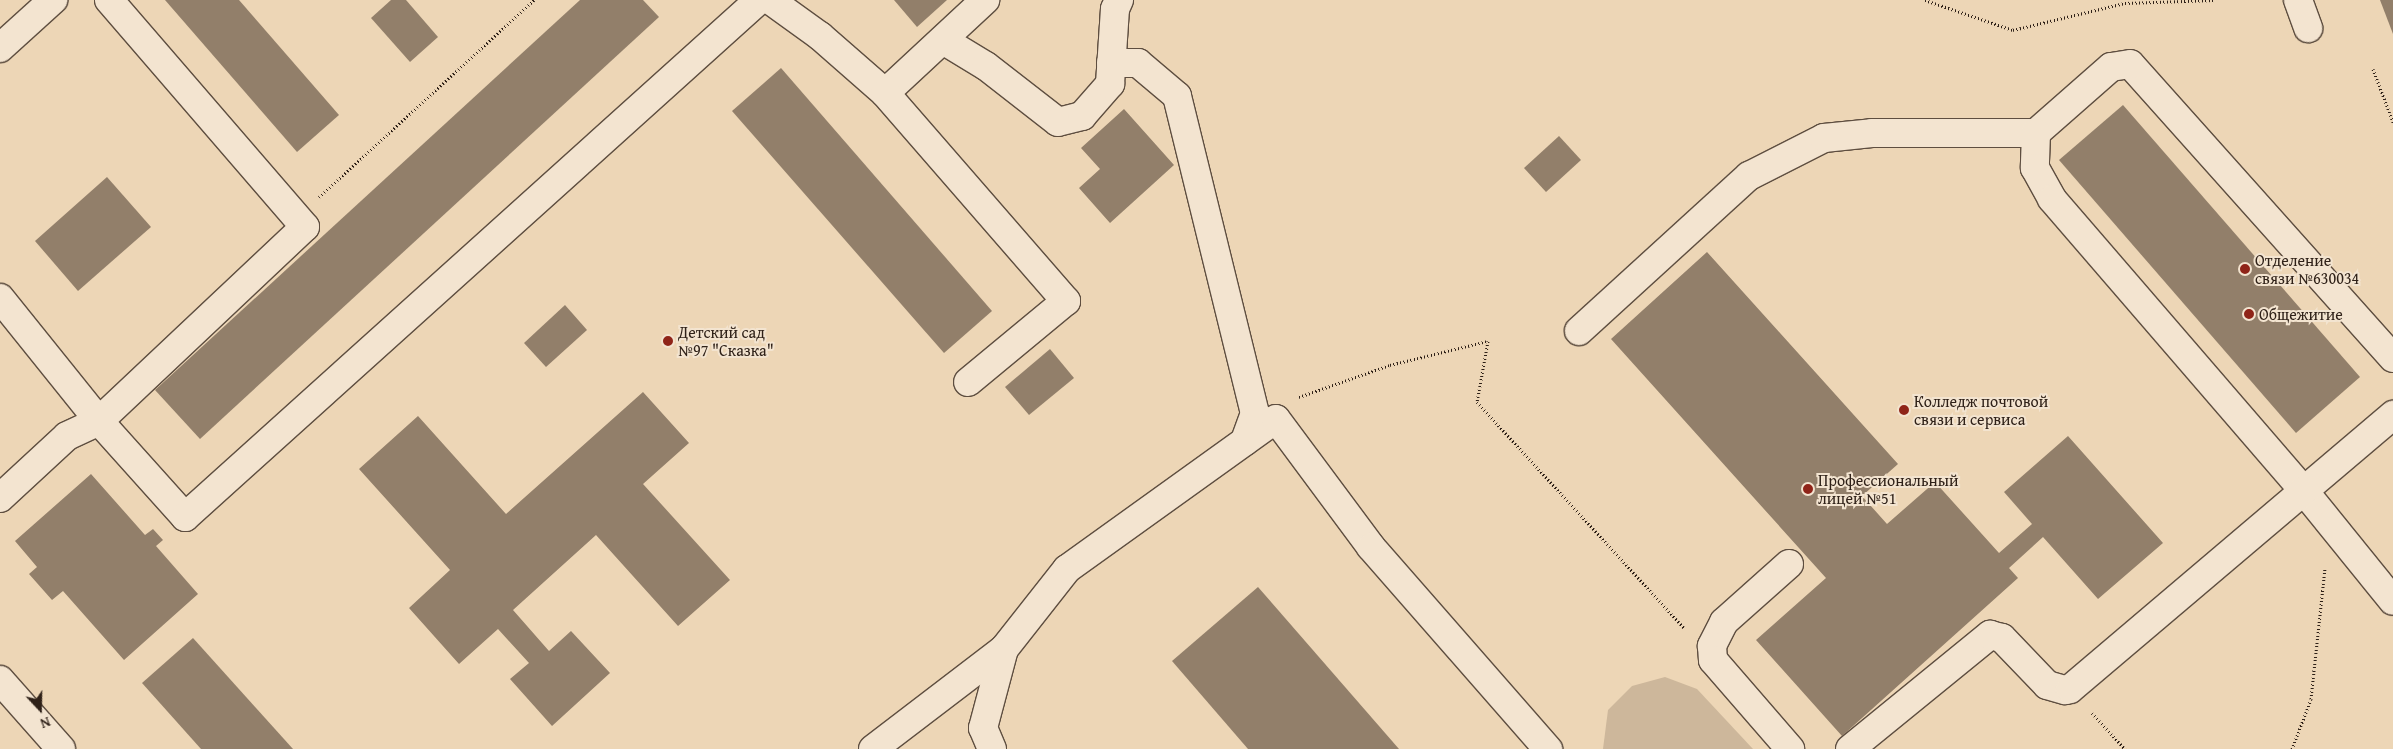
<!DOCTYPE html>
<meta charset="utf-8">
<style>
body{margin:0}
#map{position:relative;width:2393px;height:749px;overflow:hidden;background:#edd6b6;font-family:"Gentium Book Plus",serif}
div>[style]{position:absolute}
.green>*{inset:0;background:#cdb79b}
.building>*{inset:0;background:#927f6a}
.path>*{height:3px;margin-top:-1.5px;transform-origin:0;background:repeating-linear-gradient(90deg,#2f2118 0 1px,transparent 0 3.5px)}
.roads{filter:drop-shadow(1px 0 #5e4e40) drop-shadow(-1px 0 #5e4e40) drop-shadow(0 1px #5e4e40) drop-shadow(0 -1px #5e4e40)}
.minor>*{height:28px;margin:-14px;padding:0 14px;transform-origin:14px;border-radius:14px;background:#f3e4d0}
.dots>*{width:14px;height:14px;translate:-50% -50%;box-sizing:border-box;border:2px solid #f3e4d0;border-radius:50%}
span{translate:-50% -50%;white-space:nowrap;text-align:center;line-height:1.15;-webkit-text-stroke:4px #f3e4d0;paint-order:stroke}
.poi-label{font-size:16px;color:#2f2118}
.left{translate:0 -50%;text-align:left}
.north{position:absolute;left:15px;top:684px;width:50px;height:50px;-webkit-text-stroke:4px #f3e4d0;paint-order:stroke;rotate:159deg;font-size:14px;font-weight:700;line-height:20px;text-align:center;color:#2f2118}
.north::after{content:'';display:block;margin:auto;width:18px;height:22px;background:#2f2118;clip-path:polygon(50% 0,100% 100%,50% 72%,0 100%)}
</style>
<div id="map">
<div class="green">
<div style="clip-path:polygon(1665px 677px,1697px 689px,1753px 749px,1603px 749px,1608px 710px,1632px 686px)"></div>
</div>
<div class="building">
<div style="clip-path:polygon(165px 0,239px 0,339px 115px,297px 152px)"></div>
<div style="clip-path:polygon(391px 0,406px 0,438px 37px,410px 62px,371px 18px)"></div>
<div style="clip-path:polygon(580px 0,643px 0,659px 17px,200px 439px,155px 390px)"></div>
<div style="clip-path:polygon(894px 0,947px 0,917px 27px)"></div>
<div style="clip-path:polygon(2380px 0,2393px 0,2393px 34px)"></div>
<div style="clip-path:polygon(781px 68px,992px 311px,944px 353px,732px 111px)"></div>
<div style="clip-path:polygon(2123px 105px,2360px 377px,2296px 433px,2059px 160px)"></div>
<div style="clip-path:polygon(1124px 109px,1174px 165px,1110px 223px,1079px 188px,1100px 169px,1081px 148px)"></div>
<div style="clip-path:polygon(1559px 136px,1581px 160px,1546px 192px,1524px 168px)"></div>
<div style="clip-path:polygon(107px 177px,151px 227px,78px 291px,35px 241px)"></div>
<div style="clip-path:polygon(1707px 252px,1898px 464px,1862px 496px,1887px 524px,1935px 482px,1999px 553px,2032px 524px,2004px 492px,2068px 436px,2163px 543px,2098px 599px,2043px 537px,2009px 568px,2018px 578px,1842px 736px,1756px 640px,1826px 578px,1611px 339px)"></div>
<div style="clip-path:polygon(565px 305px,587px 330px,546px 367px,524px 343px)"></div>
<div style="clip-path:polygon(1050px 349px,1074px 378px,1029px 415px,1005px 387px)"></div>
<div style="clip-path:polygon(643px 392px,689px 443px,643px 484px,730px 580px,678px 626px,596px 535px,513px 610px,549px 651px,571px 631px,610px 673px,552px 726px,510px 679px,529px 663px,498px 629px,459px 664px,409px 608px,450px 570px,359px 469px,418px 416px,506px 514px)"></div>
<div style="clip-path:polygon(91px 474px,145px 535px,153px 529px,163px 540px,156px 546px,198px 594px,124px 660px,63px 591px,52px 600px,29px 574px,37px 567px,15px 541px)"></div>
<div style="clip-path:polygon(1258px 587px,1399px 749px,1248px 749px,1172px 661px)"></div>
<div style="clip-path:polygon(193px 638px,293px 749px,201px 749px,142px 683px)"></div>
</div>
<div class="path">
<div style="left:1925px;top:0;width:93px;rotate:18.8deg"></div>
<div style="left:2013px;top:30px;width:115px;rotate:-13.6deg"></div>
<div style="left:2125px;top:3px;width:90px;rotate:-1.9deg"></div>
<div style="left:2373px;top:69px;width:57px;rotate:69.3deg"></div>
<div style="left:319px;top:197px;width:292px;rotate:-42.5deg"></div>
<div style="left:1299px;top:397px;width:96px;rotate:-19.4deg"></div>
<div style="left:1390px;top:365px;width:101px;rotate:-13.8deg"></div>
<div style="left:1488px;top:341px;width:62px;rotate:100.2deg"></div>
<div style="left:1477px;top:402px;width:306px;rotate:47.5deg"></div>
<div style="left:2092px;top:713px;width:49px;rotate:47.5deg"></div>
<div style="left:2292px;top:749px;width:53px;rotate:-69.2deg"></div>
<div style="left:2311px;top:699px;width:131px;rotate:-83.9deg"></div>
</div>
<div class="roads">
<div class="minor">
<div style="left:770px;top:0;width:62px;rotate:35.8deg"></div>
<div style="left:820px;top:36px;width:86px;rotate:41.2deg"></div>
<div style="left:885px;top:93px;width:137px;rotate:-42.9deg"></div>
<div style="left:2298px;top:0;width:30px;rotate:70deg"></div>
<div style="left:943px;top:40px;width:50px;rotate:31.2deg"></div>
<div style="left:986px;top:66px;width:91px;rotate:37.9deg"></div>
<div style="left:1058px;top:122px;width:25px;rotate:-14deg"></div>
<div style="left:1082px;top:116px;width:43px;rotate:-48.8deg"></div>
<div style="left:1110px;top:84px;width:75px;rotate:-86.2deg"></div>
<div style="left:1115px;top:9px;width:10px;rotate:-66deg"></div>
<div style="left:0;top:48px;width:72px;rotate:-42.2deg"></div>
<div style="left:1111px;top:63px;width:27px"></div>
<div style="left:1138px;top:63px;width:51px;rotate:40.2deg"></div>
<div style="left:1177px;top:96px;width:326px;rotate:76.2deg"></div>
<div style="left:1255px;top:413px;width:30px;rotate:110deg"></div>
<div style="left:885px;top:93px;width:276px;rotate:49deg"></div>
<div style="left:1066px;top:301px;width:127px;rotate:140.4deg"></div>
<div style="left:0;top:298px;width:158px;rotate:51.2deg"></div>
<div style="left:99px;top:421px;width:129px;rotate:48.1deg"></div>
<div style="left:185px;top:517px;width:773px;rotate:-42.01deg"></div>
<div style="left:1579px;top:331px;width:230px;rotate:-42.4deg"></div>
<div style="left:1749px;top:176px;width:84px;rotate:-26.9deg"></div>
<div style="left:1824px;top:138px;width:48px;rotate:-5.9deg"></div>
<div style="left:1872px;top:133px;width:164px"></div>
<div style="left:2393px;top:358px;width:394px;rotate:-131.8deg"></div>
<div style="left:2130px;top:64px;width:19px;rotate:171deg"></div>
<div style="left:2111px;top:67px;width:100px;rotate:138.7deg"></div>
<div style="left:2036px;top:133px;width:35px;rotate:92deg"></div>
<div style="left:2035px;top:168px;width:35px;rotate:61deg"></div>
<div style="left:2052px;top:199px;width:386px;rotate:49.2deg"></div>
<div style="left:2304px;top:491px;width:141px;rotate:51deg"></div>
<div style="left:0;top:498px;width:91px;rotate:-42.8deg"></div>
<div style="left:67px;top:436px;width:35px;rotate:-25deg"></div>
<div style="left:99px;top:421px;width:283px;rotate:-43.3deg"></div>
<div style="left:305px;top:227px;width:300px;rotate:-130.8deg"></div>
<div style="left:1789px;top:564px;width:87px;rotate:138.3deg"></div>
<div style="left:1724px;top:622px;width:27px;rotate:117deg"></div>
<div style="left:1712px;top:646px;width:14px;rotate:86deg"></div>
<div style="left:1713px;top:660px;width:118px;rotate:49.1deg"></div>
<div style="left:0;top:680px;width:92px;rotate:48.5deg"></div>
<div style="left:873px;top:749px;width:165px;rotate:-37.4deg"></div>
<div style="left:1004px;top:649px;width:102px;rotate:-51.8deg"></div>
<div style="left:1067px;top:569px;width:257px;rotate:-35.7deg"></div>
<div style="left:1276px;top:419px;width:159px;rotate:53.4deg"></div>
<div style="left:1371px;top:547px;width:269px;rotate:48.8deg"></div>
<div style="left:992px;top:749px;width:23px;rotate:-113deg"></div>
<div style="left:983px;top:728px;width:82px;rotate:-75.1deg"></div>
<div style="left:1850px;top:749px;width:181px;rotate:-39.2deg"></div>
<div style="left:1990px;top:635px;width:12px;rotate:14deg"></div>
<div style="left:2002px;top:638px;width:65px;rotate:46.2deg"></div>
<div style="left:2047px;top:685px;width:19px;rotate:16deg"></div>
<div style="left:2065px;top:690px;width:5px;rotate:-11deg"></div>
<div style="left:2070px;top:689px;width:424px;rotate:-40.3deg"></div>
</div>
</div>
<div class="dots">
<div style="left:2245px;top:269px;background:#8f2418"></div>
<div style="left:2249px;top:314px;background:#8f2418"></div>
<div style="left:668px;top:341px;background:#8f2418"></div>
<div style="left:1904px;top:410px;background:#8f2418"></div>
<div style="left:1808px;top:489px;background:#8f2418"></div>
</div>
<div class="poi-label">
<span class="left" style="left:2255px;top:269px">Отделение<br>связи №630034</span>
<span class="left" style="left:2259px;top:314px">Общежитие</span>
<span class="left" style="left:678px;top:341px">Детский сад<br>№97 "Сказка"</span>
<span class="left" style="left:1914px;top:410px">Колледж почтовой<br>связи и сервиса</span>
<span class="left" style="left:1818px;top:489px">Профессиональный<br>лицей №51</span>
</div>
<div class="north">N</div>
</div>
